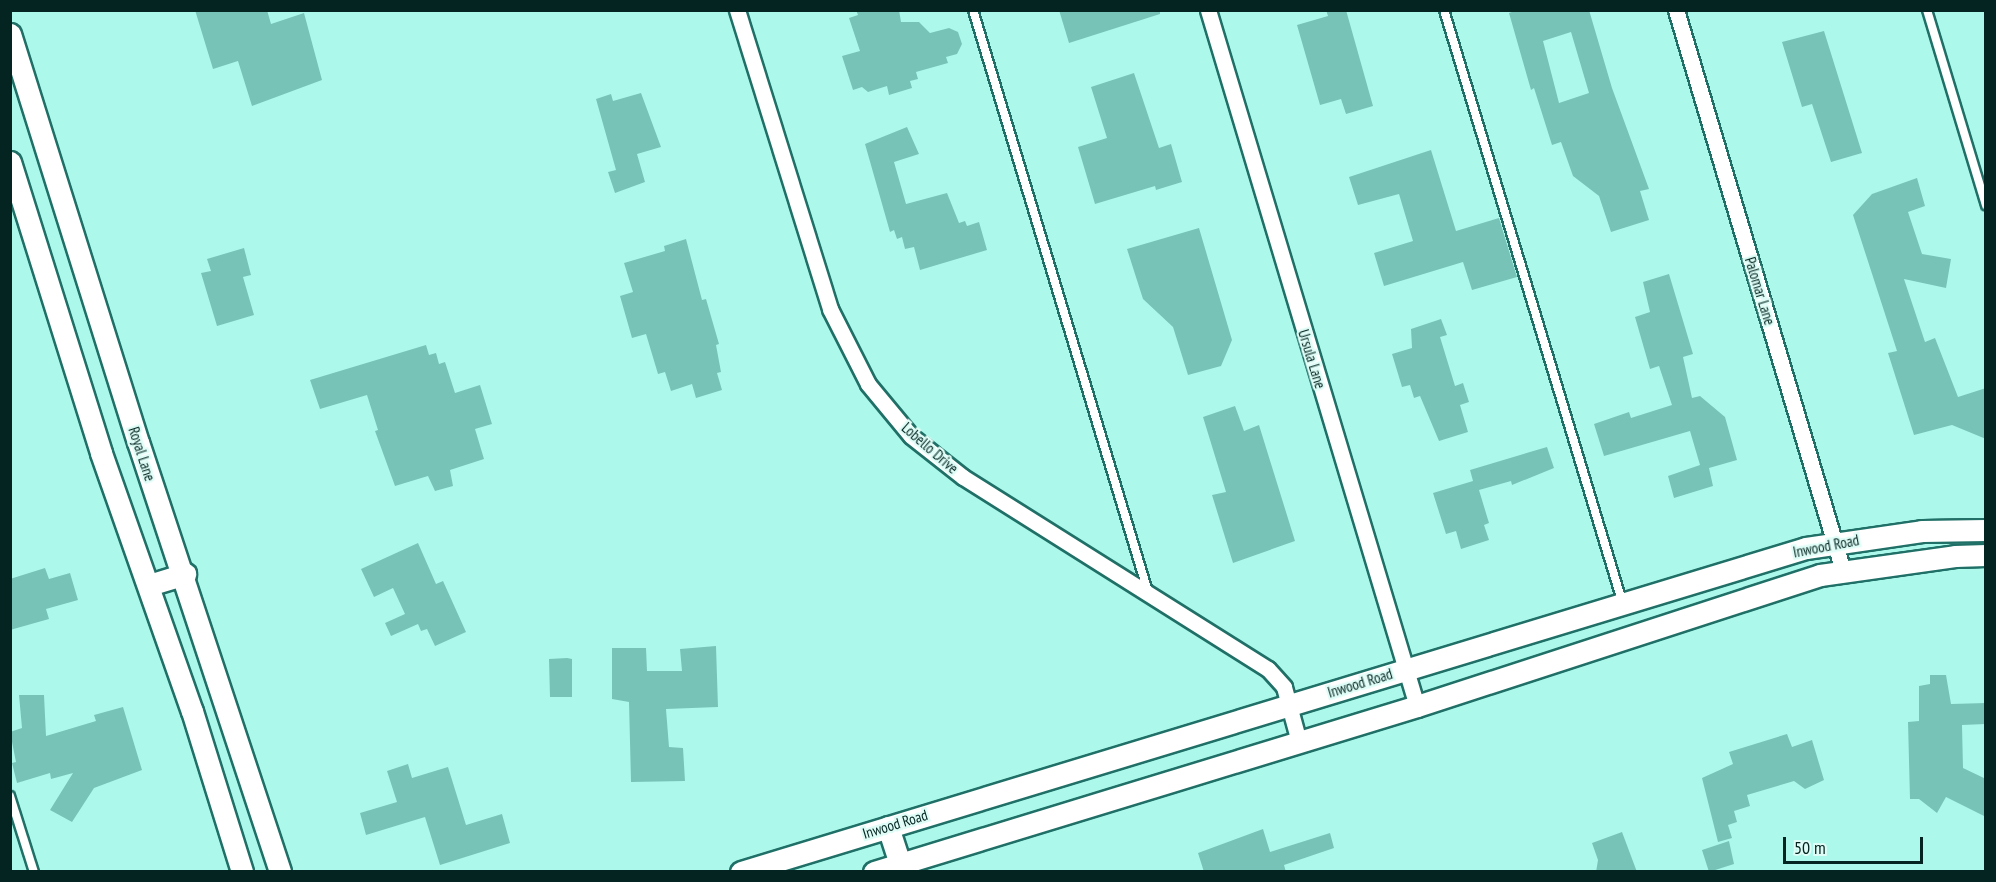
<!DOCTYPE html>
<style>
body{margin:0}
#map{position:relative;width:1996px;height:882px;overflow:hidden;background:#acf9ec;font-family:"PT Sans Narrow",sans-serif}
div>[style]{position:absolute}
.building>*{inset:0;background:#78c3b8}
.roads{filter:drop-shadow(2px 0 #207067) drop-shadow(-2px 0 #207067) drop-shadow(0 2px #207067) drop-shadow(0 -2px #207067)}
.service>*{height:8px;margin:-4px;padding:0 4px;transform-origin:4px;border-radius:4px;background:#fff}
.minor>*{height:15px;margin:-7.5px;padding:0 7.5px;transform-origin:7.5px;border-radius:7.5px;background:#fff}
.secondary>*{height:21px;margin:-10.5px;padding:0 10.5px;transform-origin:10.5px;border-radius:10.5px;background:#fff}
span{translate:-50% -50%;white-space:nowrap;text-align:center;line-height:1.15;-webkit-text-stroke:4.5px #dffcf6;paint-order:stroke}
.street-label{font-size:15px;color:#032420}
.frame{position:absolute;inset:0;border:12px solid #032420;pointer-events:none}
.scale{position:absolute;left:1783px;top:837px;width:140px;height:27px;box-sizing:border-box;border:3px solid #032420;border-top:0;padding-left:8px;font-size:18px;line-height:21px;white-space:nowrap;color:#032420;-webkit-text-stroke:4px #dffcf6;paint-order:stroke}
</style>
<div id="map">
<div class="building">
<div style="clip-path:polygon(195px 10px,267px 10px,271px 24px,304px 13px,322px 80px,252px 106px,238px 61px,213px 69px)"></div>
<div style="clip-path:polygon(856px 10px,899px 10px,901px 22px,919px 22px,930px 33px,949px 28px,958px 32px,962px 44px,957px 54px,946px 57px,948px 63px,916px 72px,918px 79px,910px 81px,912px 88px,889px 95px,887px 86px,868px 92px,862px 87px,853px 90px,842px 56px,860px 51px,849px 18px,858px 15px)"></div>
<div style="clip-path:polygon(1059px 10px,1160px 10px,1160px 14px,1069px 43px)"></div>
<div style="clip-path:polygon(1326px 10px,1346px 10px,1373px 106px,1346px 114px,1341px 99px,1320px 105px,1297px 25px,1328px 16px)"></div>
<div style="clip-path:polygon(evenodd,1517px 10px,1589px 10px,1612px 88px,1649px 189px,1640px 191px,1649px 220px,1611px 232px,1599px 196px,1573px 176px,1561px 142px,1552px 145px,1534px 88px,1531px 90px,1509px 13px,1517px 10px,1571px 32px,1589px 93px,1559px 103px,1543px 41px,1571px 32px)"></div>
<div style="clip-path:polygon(1824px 31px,1862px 153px,1831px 162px,1812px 104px,1802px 107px,1782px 42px)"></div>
<div style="clip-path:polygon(1134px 73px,1159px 148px,1171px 144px,1182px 182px,1156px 190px,1155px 186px,1095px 204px,1078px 147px,1107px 138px,1091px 87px)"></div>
<div style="clip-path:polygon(641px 93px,661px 147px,637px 154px,645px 182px,615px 193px,608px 172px,616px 170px,596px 99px,611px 94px,613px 101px)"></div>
<div style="clip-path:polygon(907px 127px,919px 154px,894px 162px,906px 204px,947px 193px,959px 223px,965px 221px,967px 226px,979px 222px,987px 250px,920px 270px,914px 247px,905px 249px,902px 237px,897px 239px,894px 230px,890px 232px,865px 144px)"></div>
<div style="clip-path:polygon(1431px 150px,1456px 231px,1499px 218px,1517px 277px,1472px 290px,1463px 262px,1384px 286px,1374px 253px,1413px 241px,1399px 194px,1358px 205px,1349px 177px)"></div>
<div style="clip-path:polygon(1917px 178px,1925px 206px,1908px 212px,1922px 254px,1951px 259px,1946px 288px,1904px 279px,1925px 342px,1935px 338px,1958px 397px,1986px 388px,1986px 439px,1952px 425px,1914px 435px,1888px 353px,1897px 351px,1853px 215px,1872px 194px)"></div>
<div style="clip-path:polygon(1199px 228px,1232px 340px,1221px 366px,1188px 375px,1173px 327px,1143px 299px,1127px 249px)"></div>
<div style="clip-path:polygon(686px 239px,702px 300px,706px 299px,719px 344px,716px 345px,721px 372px,717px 373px,722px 390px,696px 398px,692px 384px,671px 391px,665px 372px,658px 374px,646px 334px,632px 338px,620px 296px,633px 292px,624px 263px,665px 251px,664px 246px)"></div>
<div style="clip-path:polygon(244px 248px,251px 275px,243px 277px,254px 315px,217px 326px,201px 273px,211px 271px,207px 259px)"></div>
<div style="clip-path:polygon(1669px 274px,1693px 354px,1683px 357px,1692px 398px,1700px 396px,1725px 417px,1737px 460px,1709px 468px,1713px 486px,1674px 498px,1668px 476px,1700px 465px,1690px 431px,1604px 456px,1594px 424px,1629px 412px,1631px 418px,1672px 405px,1659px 366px,1650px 369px,1635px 317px,1650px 312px,1643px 282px)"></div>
<div style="clip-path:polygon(1441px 319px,1447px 335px,1440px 337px,1455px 386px,1463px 383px,1469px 402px,1460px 405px,1468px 432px,1439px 441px,1420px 396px,1414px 398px,1410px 385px,1402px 387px,1392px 354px,1412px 348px,1411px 329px)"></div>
<div style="clip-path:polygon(426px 345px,429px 355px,436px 353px,439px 364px,445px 362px,455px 393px,480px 385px,492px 424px,475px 429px,484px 459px,450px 470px,453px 486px,435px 491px,428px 476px,395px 486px,375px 431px,378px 430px,367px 395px,320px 409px,310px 380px)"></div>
<div style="clip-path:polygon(1235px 406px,1244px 431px,1259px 425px,1295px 541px,1233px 563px,1212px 495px,1226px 492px,1203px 417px)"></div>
<div style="clip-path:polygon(1547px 447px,1554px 468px,1512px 485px,1511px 481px,1479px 490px,1489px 523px,1484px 525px,1489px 540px,1461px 549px,1456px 531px,1446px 534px,1433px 493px,1473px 481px,1470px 470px)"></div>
<div style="clip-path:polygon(418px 543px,436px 584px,443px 581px,466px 632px,435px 646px,427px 629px,421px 631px,418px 624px,391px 636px,385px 623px,405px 614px,393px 588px,374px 597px,361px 569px)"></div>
<div style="clip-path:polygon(45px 568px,49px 579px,70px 573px,78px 600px,46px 609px,49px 619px,10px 630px,10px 579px)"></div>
<div style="clip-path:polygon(716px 646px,718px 707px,666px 709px,669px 747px,683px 748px,685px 781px,631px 782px,629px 702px,612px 699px,612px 648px,646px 648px,647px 671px,682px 671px,680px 649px)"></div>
<div style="clip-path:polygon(567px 658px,572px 659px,572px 697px,550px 697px,549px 659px)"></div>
<div style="clip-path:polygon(1930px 675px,1946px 675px,1951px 704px,1986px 703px,1986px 724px,1962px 725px,1963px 768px,1986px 779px,1986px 817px,1946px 797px,1937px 813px,1919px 799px,1910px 799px,1908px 722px,1919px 721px,1919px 686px,1930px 684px)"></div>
<div style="clip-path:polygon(19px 695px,44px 695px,46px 736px,96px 721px,94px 715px,123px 707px,142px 770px,94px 788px,72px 822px,50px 810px,73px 773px,51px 779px,50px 773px,17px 783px,12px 763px,16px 762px,10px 732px,22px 728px)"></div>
<div style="clip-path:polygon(1787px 734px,1792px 747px,1812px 740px,1824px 780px,1805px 789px,1794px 781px,1747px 795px,1750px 806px,1734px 811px,1737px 822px,1728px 825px,1732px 838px,1718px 842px,1702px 778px,1733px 764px,1729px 752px)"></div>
<div style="clip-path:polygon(408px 764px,412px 778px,448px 767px,466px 825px,502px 814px,510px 843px,440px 865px,425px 817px,366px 835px,360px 813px,397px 802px,387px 771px)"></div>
<div style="clip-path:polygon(1263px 829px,1270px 852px,1330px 833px,1334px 848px,1284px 865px,1286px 872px,1204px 872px,1198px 853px)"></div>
<div style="clip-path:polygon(1622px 832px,1637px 872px,1596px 872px,1598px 860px,1592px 843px)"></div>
<div style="clip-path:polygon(1729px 841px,1734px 864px,1709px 872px,1702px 850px)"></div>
</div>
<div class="roads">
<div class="service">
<div style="left:973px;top:10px;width:608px;rotate:73.26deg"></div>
<div style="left:1444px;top:10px;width:617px;rotate:73.24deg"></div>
<div style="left:1927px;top:10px;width:204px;rotate:73.2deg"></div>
<div style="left:10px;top:796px;width:80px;rotate:72.5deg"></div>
</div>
<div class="minor">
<div style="left:737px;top:10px;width:313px;rotate:72.7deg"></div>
<div style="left:830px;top:309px;width:84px;rotate:63.1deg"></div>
<div style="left:868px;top:384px;width:67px;rotate:50.4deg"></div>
<div style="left:911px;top:436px;width:66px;rotate:38.3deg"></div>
<div style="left:963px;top:477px;width:360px;rotate:32.2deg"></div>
<div style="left:1268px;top:669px;width:24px;rotate:48deg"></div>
<div style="left:1284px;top:687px;width:57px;rotate:74.7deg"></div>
<div style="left:1208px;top:10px;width:727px;rotate:73.29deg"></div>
<div style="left:1676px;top:10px;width:585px;rotate:73.42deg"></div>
</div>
<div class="secondary">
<div style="left:10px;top:34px;width:428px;rotate:72.6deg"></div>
<div style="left:138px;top:442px;width:453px;rotate:71.7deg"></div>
<div style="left:10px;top:162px;width:305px;rotate:72.6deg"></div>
<div style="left:101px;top:453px;width:274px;rotate:70.6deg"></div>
<div style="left:192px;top:711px;width:169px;rotate:72.7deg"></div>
<div style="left:149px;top:585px;width:38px;rotate:-17deg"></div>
<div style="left:888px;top:827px;width:39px;rotate:72deg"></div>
<div style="left:741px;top:872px;width:1113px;rotate:-16.92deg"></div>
<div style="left:1806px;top:548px;width:117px;rotate:-8.3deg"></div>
<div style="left:1922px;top:531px;width:64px;rotate:-0.9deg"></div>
<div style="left:874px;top:872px;width:568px;rotate:-17deg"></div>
<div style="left:1417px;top:706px;width:424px;rotate:-18deg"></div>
<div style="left:1820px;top:575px;width:136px;rotate:-8deg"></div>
<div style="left:1955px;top:556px;width:31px;rotate:-2deg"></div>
</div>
</div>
<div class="street-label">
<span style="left:1760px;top:291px;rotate:73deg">Palomar Lane</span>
<span style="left:1312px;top:359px;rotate:73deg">Ursula Lane</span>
<span style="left:930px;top:448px;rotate:41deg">Lobello Drive</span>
<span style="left:142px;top:454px;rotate:72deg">Royal Lane</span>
<span style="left:1826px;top:546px;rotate:-11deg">Inwood Road</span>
<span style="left:1360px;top:683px;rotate:-17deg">Inwood Road</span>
<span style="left:895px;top:824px;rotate:-17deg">Inwood Road</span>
</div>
<div class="frame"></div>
<div class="scale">50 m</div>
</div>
